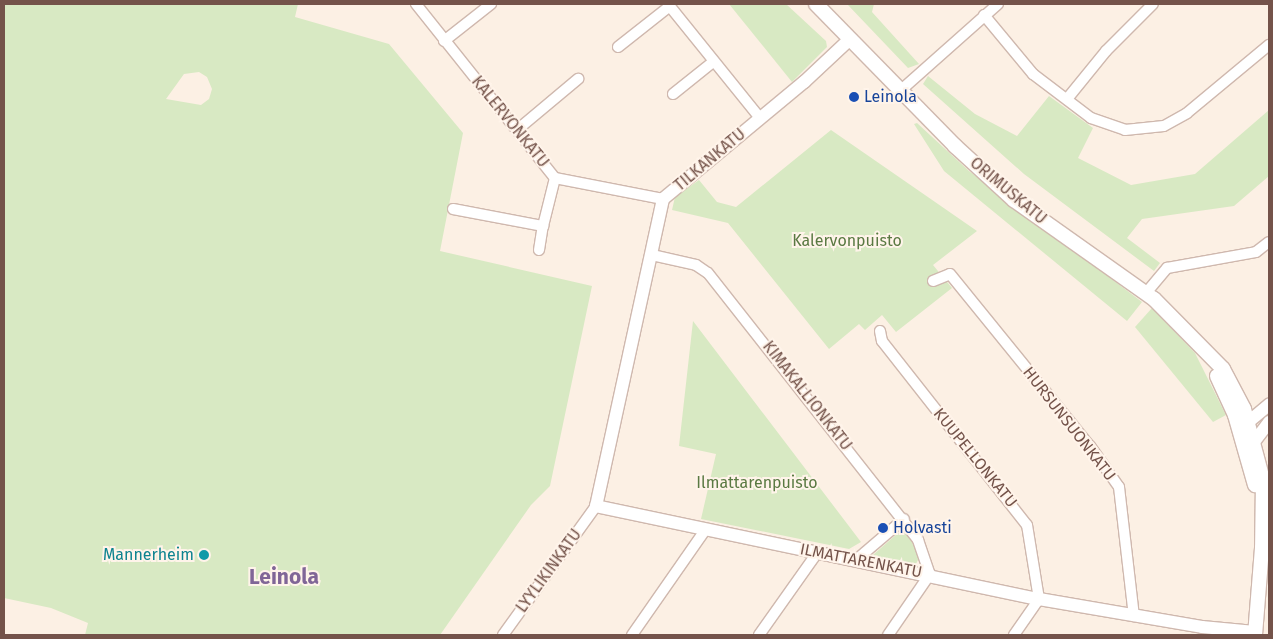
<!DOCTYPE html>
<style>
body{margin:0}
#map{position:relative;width:1273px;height:639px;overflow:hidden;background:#fcf0e4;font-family:"Fira Sans",sans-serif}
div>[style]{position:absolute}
.green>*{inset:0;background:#d8e9c3}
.roads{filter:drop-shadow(1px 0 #cfb8ae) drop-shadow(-1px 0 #cfb8ae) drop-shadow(0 1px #cfb8ae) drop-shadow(0 -1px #cfb8ae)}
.minor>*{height:10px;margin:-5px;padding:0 5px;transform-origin:5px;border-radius:5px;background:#fff}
.tertiary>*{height:12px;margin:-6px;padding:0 6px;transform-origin:6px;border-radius:6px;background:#fff}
.secondary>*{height:14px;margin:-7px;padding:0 7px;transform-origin:7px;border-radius:7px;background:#fff}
.dots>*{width:14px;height:14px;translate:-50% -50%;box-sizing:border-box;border:2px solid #fff4ea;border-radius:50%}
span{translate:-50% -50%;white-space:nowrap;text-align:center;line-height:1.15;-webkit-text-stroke:4px #fff4ea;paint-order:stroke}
.transit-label{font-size:16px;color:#164399}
.left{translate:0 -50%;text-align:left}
.street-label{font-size:16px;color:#74534a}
.park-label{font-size:16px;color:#5a7942}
.culture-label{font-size:16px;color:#0d838f}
.right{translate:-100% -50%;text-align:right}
.district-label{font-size:21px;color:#806697;font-weight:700}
.frame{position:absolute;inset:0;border:5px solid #74534a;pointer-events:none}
</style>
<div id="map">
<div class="green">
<div style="clip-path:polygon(evenodd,4px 4px,298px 4px,295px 17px,389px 44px,463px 133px,440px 251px,592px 286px,550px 486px,531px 505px,440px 635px,85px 635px,88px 623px,51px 608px,4px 598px,4px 4px,199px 72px,207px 77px,212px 89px,209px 99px,201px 105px,166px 99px,184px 74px,199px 72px)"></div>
<div style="clip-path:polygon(729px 4px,786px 4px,826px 41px,827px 47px,792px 82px)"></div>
<div style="clip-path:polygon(847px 4px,874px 4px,872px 12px,919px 64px,908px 68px)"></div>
<div style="clip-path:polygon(928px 76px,975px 114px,1017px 136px,1049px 96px,1093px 128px,1078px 158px,1131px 185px,1195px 174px,1269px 110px,1269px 176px,1234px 206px,1142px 219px,1127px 238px,1160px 263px,1154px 271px,1024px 174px,923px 84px)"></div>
<div style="clip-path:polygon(917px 123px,969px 171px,1142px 302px,1127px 321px,944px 171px,914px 124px)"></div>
<div style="clip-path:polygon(831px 130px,977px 231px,933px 265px,952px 288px,896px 332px,882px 315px,865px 330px,859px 324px,829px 349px,728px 223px,672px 210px,675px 197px,699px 180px,717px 202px,736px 207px)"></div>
<div style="clip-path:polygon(1152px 308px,1195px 353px,1226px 415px,1213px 422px,1135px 327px)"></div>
<div style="clip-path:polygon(693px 321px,861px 542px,849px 549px,701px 519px,716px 454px,679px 446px)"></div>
<div style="clip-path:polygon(907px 531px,919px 558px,915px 566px,878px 560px,873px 555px,898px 533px)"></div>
</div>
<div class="roads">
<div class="minor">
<div style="left:416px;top:4px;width:223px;rotate:51.4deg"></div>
<div style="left:555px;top:178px;width:110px;rotate:11deg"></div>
<div style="left:668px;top:4px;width:146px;rotate:51.1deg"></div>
<div style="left:984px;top:15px;width:77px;rotate:50.3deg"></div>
<div style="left:1033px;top:74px;width:73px;rotate:37.2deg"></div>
<div style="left:1091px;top:118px;width:36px;rotate:19deg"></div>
<div style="left:1125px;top:130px;width:39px;rotate:-6deg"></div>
<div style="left:1164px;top:126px;width:26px;rotate:-29deg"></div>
<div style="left:1187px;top:113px;width:107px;rotate:-39.7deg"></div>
<div style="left:444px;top:41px;width:60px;rotate:-38.2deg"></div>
<div style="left:618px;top:47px;width:66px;rotate:-38.3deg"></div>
<div style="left:900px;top:91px;width:131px;rotate:-41.6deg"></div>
<div style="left:673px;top:94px;width:51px;rotate:-38.7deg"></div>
<div style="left:1067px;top:99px;width:62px;rotate:-50.9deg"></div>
<div style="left:1106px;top:51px;width:66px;rotate:-45deg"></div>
<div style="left:517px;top:130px;width:80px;rotate:-39.9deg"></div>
<div style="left:453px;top:209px;width:92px;rotate:10.7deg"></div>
<div style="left:543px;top:226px;width:49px;rotate:-76deg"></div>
<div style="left:539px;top:250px;width:24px;rotate:-81deg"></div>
<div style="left:652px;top:255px;width:45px;rotate:12.8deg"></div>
<div style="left:696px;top:265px;width:14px;rotate:34deg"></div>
<div style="left:708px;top:273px;width:340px;rotate:51.8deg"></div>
<div style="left:918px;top:540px;width:36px;rotate:71deg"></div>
<div style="left:930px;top:574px;width:74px;rotate:124.5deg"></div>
<div style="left:933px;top:281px;width:18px;rotate:-22deg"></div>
<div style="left:950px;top:274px;width:222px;rotate:50.9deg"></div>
<div style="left:1090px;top:446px;width:50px;rotate:54.7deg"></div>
<div style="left:1119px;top:487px;width:130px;rotate:83.4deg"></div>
<div style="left:1146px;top:293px;width:33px;rotate:-50deg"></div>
<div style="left:1167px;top:268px;width:90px;rotate:-10.2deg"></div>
<div style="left:1256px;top:252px;width:16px;rotate:-38deg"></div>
<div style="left:880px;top:331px;width:10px;rotate:79deg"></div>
<div style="left:882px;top:341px;width:234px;rotate:51.8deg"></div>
<div style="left:1027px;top:525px;width:75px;rotate:80.8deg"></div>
<div style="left:1039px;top:599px;width:44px;rotate:124.8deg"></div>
<div style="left:856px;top:560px;width:63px;rotate:-40.5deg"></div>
<div style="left:503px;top:635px;width:159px;rotate:-54.2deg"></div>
<div style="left:632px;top:635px;width:129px;rotate:-55.1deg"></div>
<div style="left:759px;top:635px;width:100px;rotate:-54.7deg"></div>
</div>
<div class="tertiary">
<div style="left:850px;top:39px;width:63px;rotate:136.9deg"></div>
<div style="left:804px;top:82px;width:183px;rotate:140.3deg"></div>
<div style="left:663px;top:199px;width:314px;rotate:102.3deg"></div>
<div style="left:596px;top:506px;width:453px;rotate:11.9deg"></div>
<div style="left:1039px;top:599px;width:165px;rotate:9.7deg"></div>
<div style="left:1202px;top:627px;width:53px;rotate:5.4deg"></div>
<div style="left:1240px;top:429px;width:38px;rotate:-40deg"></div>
<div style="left:1245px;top:445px;width:9px;rotate:-18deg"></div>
<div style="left:1254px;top:442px;width:25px;rotate:-53deg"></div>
</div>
<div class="secondary">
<div style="left:816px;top:4px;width:199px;rotate:45.6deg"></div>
<div style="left:955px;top:146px;width:80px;rotate:42.5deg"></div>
<div style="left:1014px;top:200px;width:171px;rotate:35.3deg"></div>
<div style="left:1154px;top:299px;width:98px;rotate:45.4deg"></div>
<div style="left:1223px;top:369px;width:45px;rotate:62.3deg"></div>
<div style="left:1244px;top:409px;width:73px;rotate:75deg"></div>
<div style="left:1263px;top:480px;width:68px;rotate:90.8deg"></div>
<div style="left:1262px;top:548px;width:87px;rotate:94.6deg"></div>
<div style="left:1217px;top:376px;width:43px;rotate:65.2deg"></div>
<div style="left:1235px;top:415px;width:73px;rotate:74.1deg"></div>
</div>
</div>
<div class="dots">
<div style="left:854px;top:97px;background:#1a4fb4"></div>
<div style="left:883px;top:528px;background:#1a4fb4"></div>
<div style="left:204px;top:555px;background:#0f9aa8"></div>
</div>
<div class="transit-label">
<span class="left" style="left:864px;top:97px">Leinola</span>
<span class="left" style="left:893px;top:528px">Holvasti</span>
</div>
<div class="street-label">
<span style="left:510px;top:122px;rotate:51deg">KALERVONKATU</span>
<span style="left:710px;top:160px;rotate:-40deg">TILKANKATU</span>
<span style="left:1008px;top:191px;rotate:40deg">ORIMUSKATU</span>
<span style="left:807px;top:396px;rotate:52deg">KIMAKALLIONKATU</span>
<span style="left:1069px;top:424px;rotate:52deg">HURSUNSUONKATU</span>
<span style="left:975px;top:458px;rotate:51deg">KUUPELLONKATU</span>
<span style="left:861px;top:561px;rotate:11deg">ILMATTARENKATU</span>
<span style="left:549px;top:571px;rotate:-54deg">LYYLIKINKATU</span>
</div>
<div class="park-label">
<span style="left:847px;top:241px">Kalervonpuisto</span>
<span style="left:757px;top:483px">Ilmattarenpuisto</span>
</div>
<div class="culture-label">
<span class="right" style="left:194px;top:555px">Mannerheim</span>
</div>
<div class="district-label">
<span style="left:284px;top:577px">Leinola</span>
</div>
<div class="frame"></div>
</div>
